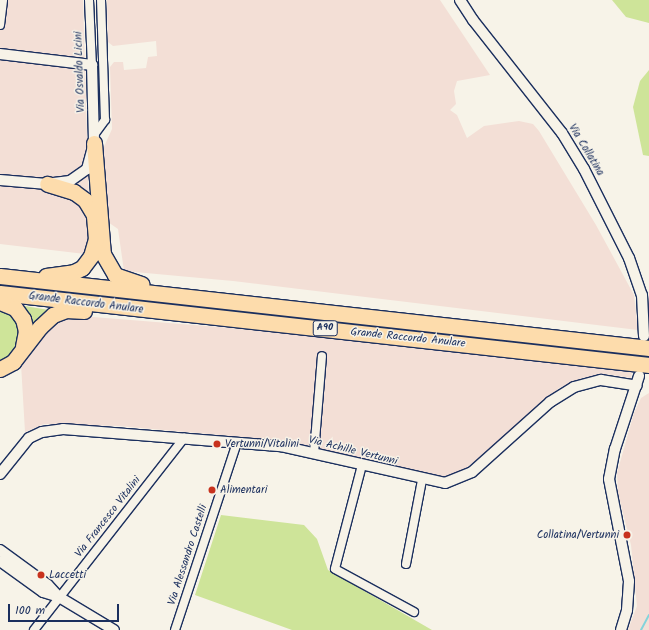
<!DOCTYPE html>
<style>
body{margin:0}
#map{position:relative;width:649px;height:630px;overflow:hidden;background:#f7f3e8;font-family:Kalam,sans-serif}
div>[style]{position:absolute}
.built>*{inset:0;background:#f3dfd6}
.green>*{inset:0;background:#cee499}
.stream>*{height:2px;margin:-1px;padding:0 1px;transform-origin:1px;border-radius:1px;background:#83d4db}
.roads{filter:drop-shadow(1px 0 #1b2f5e) drop-shadow(-1px 0 #1b2f5e) drop-shadow(0 1px #1b2f5e) drop-shadow(0 -1px #1b2f5e)}
.minor>*{height:8px;margin:-4px;padding:0 4px;transform-origin:4px;border-radius:4px;background:#f7f3e8}
.tertiary>*{height:10px;margin:-5px;padding:0 5px;transform-origin:5px;border-radius:5px;background:#f7f3e8}
.motorway>*{height:15px;margin:-7.5px;padding:0 7.5px;transform-origin:7.5px;border-radius:7.5px;background:#fddcac}
.dots>*{width:11px;height:11px;translate:-50% -50%;box-sizing:border-box;border:2px solid #f7f3e8;border-radius:50%}
span{translate:-50% -50%;white-space:nowrap;text-align:center;line-height:1.15;-webkit-text-stroke:3px #f7f3e8;paint-order:stroke}
.shield-label span{padding:1px 3px;background:#f7f3e8;border:1px solid;border-radius:3px;-webkit-text-stroke-width:0}
.shield-label{font-size:10px;color:#1b2f5e;font-weight:700}
.street-label{font-size:11px;color:#1b2f5e}
.poi-label{font-size:11px;color:#1b2f5e}
.left{translate:0 -50%;text-align:left}
.right{translate:-100% -50%;text-align:right}
.scale{position:absolute;left:8px;top:604px;width:111px;height:18px;box-sizing:border-box;border:2px solid #1b2f5e;border-top:0;padding-left:5px;font-size:12px;line-height:14px;white-space:nowrap;color:#1b2f5e;-webkit-text-stroke:3px #f7f3e8;paint-order:stroke}
</style>
<div id="map">
<div class="built">
<div style="clip-path:polygon(0 0,83px 0,90px 241px,85px 254px,0 244px)"></div>
<div style="clip-path:polygon(107px 0,440px 0,490px 75px,457px 81px,454px 91px,456px 104px,450px 110px,457px 115px,467px 138px,484px 126px,519px 121px,533px 124px,539px 131px,596px 225px,634px 295px,638px 330px,233px 281px,124px 271px,118px 229px,105px 220px,103px 149px,112px 129px,110px 67px,114px 62px,123px 62px,124px 70px,146px 68px,148px 57px,157px 56px,156px 41px,113px 46px,108px 42px)"></div>
<div style="clip-path:polygon(68px 315px,333px 336px,632px 371px,631px 378px,605px 374px,582px 378px,559px 388px,515px 429px,466px 468px,448px 478px,275px 440px,119px 426px,44px 424px,25px 432px,21px 364px,50px 323px)"></div>
<div style="clip-path:polygon(649px 393px,649px 630px,628px 630px,637px 606px,631px 545px,618px 493px,617px 473px,634px 413px,641px 398px)"></div>
</div>
<div class="green">
<div style="clip-path:polygon(612px 0,649px 0,649px 23px,626px 17px)"></div>
<div style="clip-path:polygon(649px 70px,649px 156px,643px 155px,633px 107px,640px 81px)"></div>
<div style="clip-path:polygon(0 305px,6px 307px,20px 326px,16px 352px,0 363px)"></div>
<div style="clip-path:polygon(19px 305px,49px 310px,38px 319px,31px 328px)"></div>
<div style="clip-path:polygon(221px 515px,304px 525px,317px 539px,328px 570px,432px 630px,292px 630px,195px 595px)"></div>
</div>
<div class="stream">
<div style="left:641px;top:630px;width:17px;rotate:-62deg"></div>
</div>
<div class="roads">
<div class="minor">
<div style="left:89px;top:0;width:65px;rotate:87.4deg"></div>
<div style="left:0;top:25px;width:25px;rotate:-83deg"></div>
<div style="left:94px;top:135px;width:19px;rotate:-54deg"></div>
<div style="left:105px;top:120px;width:120px;rotate:-91.9deg"></div>
<div style="left:314px;top:453px;width:97px;rotate:-85.3deg"></div>
<div style="left:362px;top:465px;width:107px;rotate:104.6deg"></div>
<div style="left:335px;top:569px;width:90px;rotate:28.6deg"></div>
<div style="left:406px;top:564px;width:86px;rotate:-79.2deg"></div>
<div style="left:34px;top:630px;width:244px;rotate:-52deg"></div>
<div style="left:175px;top:630px;width:198px;rotate:-71.7deg"></div>
</div>
<div class="tertiary">
<div style="left:460px;top:0;width:24px;rotate:57deg"></div>
<div style="left:473px;top:20px;width:144px;rotate:51.8deg"></div>
<div style="left:562px;top:133px;width:42px;rotate:58.6deg"></div>
<div style="left:584px;top:169px;width:100px;rotate:63.2deg"></div>
<div style="left:629px;top:258px;width:39px;rotate:71deg"></div>
<div style="left:642px;top:295px;width:41px;rotate:87.2deg"></div>
<div style="left:0;top:54px;width:93px;rotate:6.8deg"></div>
<div style="left:92px;top:65px;width:78px;rotate:88.5deg"></div>
<div style="left:94px;top:143px;width:27px;rotate:105deg"></div>
<div style="left:87px;top:169px;width:21px;rotate:145deg"></div>
<div style="left:70px;top:181px;width:23px;rotate:173deg"></div>
<div style="left:47px;top:184px;width:47px;rotate:-175.1deg"></div>
<div style="left:0;top:474px;width:46px;rotate:-51.1deg"></div>
<div style="left:29px;top:438px;width:14px;rotate:-25deg"></div>
<div style="left:42px;top:432px;width:21px;rotate:-8deg"></div>
<div style="left:63px;top:429px;width:219px;rotate:4.5deg"></div>
<div style="left:281px;top:446px;width:168px;rotate:12.7deg"></div>
<div style="left:445px;top:483px;width:29px;rotate:-22deg"></div>
<div style="left:472px;top:472px;width:105px;rotate:-41.9deg"></div>
<div style="left:550px;top:402px;width:28px;rotate:-32deg"></div>
<div style="left:574px;top:387px;width:28px;rotate:-15deg"></div>
<div style="left:601px;top:380px;width:36px;rotate:9deg"></div>
<div style="left:0;top:550px;width:59px;rotate:36.1deg"></div>
<div style="left:48px;top:585px;width:15px;rotate:48deg"></div>
<div style="left:0;top:561px;width:53px;rotate:35.8deg"></div>
<div style="left:43px;top:592px;width:17px;rotate:17deg"></div>
<div style="left:59px;top:597px;width:64px;rotate:31deg"></div>
<div style="left:621px;top:630px;width:21px;rotate:-73deg"></div>
<div style="left:627px;top:610px;width:29px;rotate:-86deg"></div>
<div style="left:629px;top:581px;width:104px;rotate:-101.1deg"></div>
<div style="left:609px;top:479px;width:31px;rotate:-79deg"></div>
<div style="left:615px;top:449px;width:77px;rotate:-71.8deg"></div>
</div>
<div class="motorway">
<div style="left:94px;top:143px;width:111px;rotate:85.4deg"></div>
<div style="left:103px;top:254px;width:24px;rotate:60deg"></div>
<div style="left:115px;top:275px;width:28px;rotate:19deg"></div>
<div style="left:0;top:276px;width:653px;rotate:6.33deg"></div>
<div style="left:46px;top:276px;width:28px;rotate:-8deg"></div>
<div style="left:74px;top:272px;width:9px;rotate:-27deg"></div>
<div style="left:82px;top:268px;width:15px;rotate:-53deg"></div>
<div style="left:91px;top:256px;width:18px;rotate:-74deg"></div>
<div style="left:96px;top:239px;width:24px;rotate:-95deg"></div>
<div style="left:94px;top:215px;width:17px;rotate:-121deg"></div>
<div style="left:85px;top:200px;width:14px;rotate:-144deg"></div>
<div style="left:74px;top:192px;width:28px;rotate:-163deg"></div>
<div style="left:0;top:293px;width:653px;rotate:6.33deg"></div>
<div style="left:0;top:302px;width:16px;rotate:22deg"></div>
<div style="left:15px;top:308px;width:14px;rotate:54deg"></div>
<div style="left:23px;top:319px;width:12px;rotate:76deg"></div>
<div style="left:26px;top:331px;width:16px;rotate:101deg"></div>
<div style="left:0;top:369px;width:15px;rotate:-28deg"></div>
<div style="left:13px;top:362px;width:44px;rotate:-52.4deg"></div>
<div style="left:40px;top:327px;width:18px;rotate:-43deg"></div>
<div style="left:53px;top:315px;width:14px;rotate:-21deg"></div>
<div style="left:66px;top:310px;width:18px;rotate:3deg"></div>
</div>
</div>
<div class="dots">
<div style="left:217px;top:444px;background:#c8321e"></div>
<div style="left:212px;top:490px;background:#c8321e"></div>
<div style="left:627px;top:535px;background:#c8321e"></div>
<div style="left:41px;top:575px;background:#c8321e"></div>
</div>
<div class="shield-label">
<span style="left:325px;top:328px">A90</span>
</div>
<div class="street-label">
<span style="left:80px;top:72px;rotate:-92deg">Via Osvaldo Licini</span>
<span style="left:586px;top:150px;rotate:59deg">Via Collatina</span>
<span style="left:86px;top:303px;rotate:7deg">Grande Raccordo Anulare</span>
<span style="left:408px;top:338px;rotate:6deg">Grande Raccordo Anulare</span>
<span style="left:353px;top:451px;rotate:14deg">Via Achille Vertunni</span>
<span style="left:108px;top:517px;rotate:-52deg">Via Francesco Vitalini</span>
<span style="left:188px;top:555px;rotate:-72deg">Via Alessandro Castelli</span>
</div>
<div class="poi-label">
<span class="left" style="left:225px;top:444px">Vertunni/Vitalini</span>
<span class="left" style="left:220px;top:490px">Alimentari</span>
<span class="right" style="left:619px;top:535px">Collatina/Vertunni</span>
<span class="left" style="left:49px;top:575px">Laccetti</span>
</div>
<div class="scale">100 m</div>
</div>
